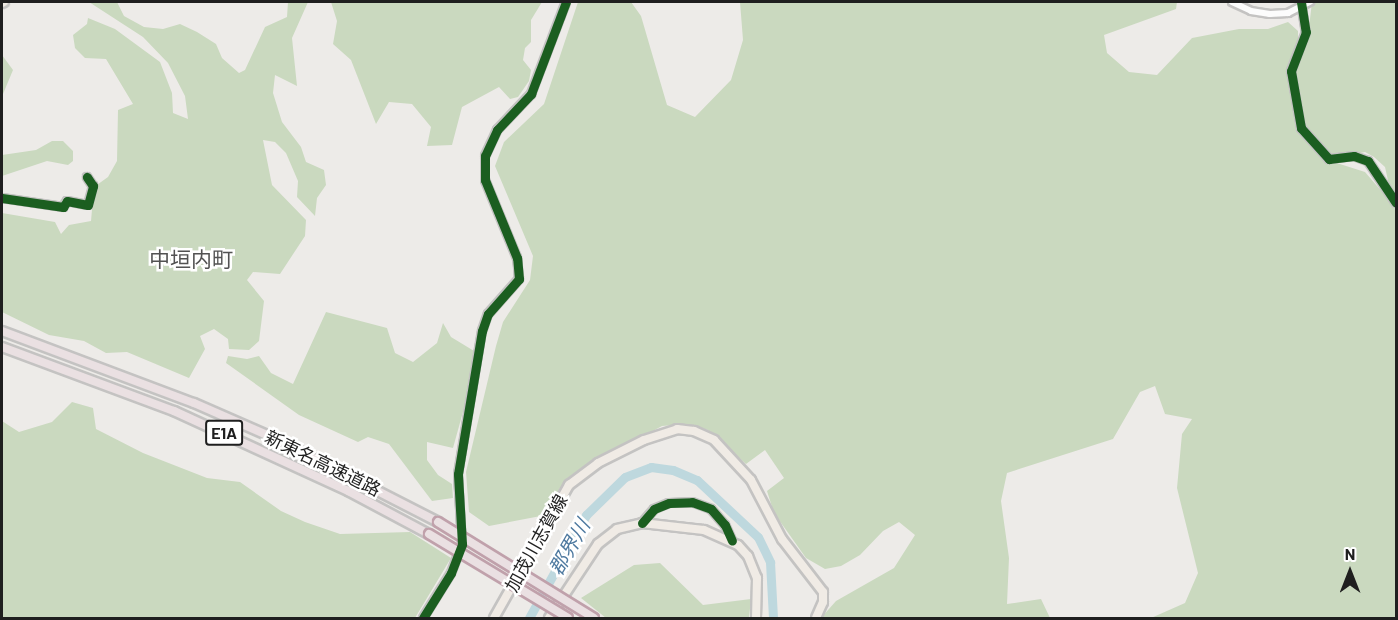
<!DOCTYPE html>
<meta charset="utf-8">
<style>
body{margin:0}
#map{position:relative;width:1398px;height:620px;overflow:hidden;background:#edebe8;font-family:Barlow,"Noto Sans JP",sans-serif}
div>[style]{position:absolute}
.forest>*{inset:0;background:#cad9bf}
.river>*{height:9px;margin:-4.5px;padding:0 4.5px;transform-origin:4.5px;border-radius:4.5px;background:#bed8de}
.roads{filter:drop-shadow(2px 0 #c4c3c2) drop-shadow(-2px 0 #c4c3c2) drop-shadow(0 2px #c4c3c2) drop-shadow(0 -2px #c4c3c2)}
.minor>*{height:6px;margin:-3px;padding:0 3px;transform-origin:3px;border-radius:3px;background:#fcfcfc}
.major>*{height:8px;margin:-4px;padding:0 4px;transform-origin:4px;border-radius:4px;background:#f0ebe5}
.highway>*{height:8px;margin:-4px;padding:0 4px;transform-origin:4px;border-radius:4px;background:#eae0e2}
.bridges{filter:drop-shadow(2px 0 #c0a1ab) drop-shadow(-2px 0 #c0a1ab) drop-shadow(0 2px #c0a1ab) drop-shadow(0 -2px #c0a1ab)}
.highway-bridge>*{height:8px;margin:-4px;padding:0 4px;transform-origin:4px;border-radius:4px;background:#eae0e2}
.cycleway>*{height:9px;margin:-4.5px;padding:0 4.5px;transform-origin:4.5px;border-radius:4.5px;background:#1b5e20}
span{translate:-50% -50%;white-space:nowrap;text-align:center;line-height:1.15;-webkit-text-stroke:5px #fff;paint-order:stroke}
.shield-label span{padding:2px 4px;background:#fff;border:2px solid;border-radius:4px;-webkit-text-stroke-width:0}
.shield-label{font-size:16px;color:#1f1f1f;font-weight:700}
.street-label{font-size:18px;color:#1f1f1f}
.water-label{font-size:20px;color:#4f7aa0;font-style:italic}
.quarter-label{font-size:21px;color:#525252}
.frame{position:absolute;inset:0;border:3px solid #1f1f1f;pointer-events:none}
.north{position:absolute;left:1320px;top:542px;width:60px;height:60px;-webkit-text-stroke:4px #fff;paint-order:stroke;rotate:0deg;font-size:16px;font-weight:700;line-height:24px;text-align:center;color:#1f1f1f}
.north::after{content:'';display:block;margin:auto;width:21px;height:27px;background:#1f1f1f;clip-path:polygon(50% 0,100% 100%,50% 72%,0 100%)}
</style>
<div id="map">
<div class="forest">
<div style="clip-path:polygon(89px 2px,117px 2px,124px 16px,144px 27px,163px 29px,180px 24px,197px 32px,216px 44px,222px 58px,239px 73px,245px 70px,265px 27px,287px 17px,288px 2px,308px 2px,292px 38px,297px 86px,275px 75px,273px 93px,282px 122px,301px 147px,306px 162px,324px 170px,326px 185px,317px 198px,315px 216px,297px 197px,298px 181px,286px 153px,275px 142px,263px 140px,272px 185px,306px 220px,305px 236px,280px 274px,253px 272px,247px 280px,264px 301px,259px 341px,249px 350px,229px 349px,228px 339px,214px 329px,200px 336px,205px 349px,189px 378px,127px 352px,106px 353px,84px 341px,49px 335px,2px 312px,2px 213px,55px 222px,61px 234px,69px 225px,91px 221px,94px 187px,108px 177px,117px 161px,118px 110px,133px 104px,106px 59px,85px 58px,75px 48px,73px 35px,87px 24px,88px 18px,115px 29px,160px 62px,172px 93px,173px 113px,188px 119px,185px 96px,168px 63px,143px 37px)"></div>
<div style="clip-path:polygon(331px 2px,542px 2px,531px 20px,531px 42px,525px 48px,523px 60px,531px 70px,529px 81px,518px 97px,510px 99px,499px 87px,462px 107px,452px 145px,427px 146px,431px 127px,412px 104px,389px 102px,376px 124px,351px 60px,333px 44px,337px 21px)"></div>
<div style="clip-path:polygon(578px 2px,631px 2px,641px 16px,667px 105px,695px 117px,731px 80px,743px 40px,740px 2px,1177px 2px,1176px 9px,1104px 35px,1107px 53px,1129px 72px,1157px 75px,1192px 38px,1239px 29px,1268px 29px,1288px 22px,1298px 31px,1298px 45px,1287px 72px,1297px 128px,1321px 158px,1365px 172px,1396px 208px,1396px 618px,1151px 618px,1185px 603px,1198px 573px,1177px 488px,1182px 434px,1192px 419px,1165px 414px,1155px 386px,1140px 392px,1113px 439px,1007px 473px,1001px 501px,1009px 558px,1007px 604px,1041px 599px,1050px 618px,821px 618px,836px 601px,894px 568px,915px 535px,899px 522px,883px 531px,860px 555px,841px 566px,825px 569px,806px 558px,774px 513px,767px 491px,784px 478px,765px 450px,746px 464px,708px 430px,686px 424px,662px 426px,577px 472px,560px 488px,546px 515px,489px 526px,469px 512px,466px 472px,496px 346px,503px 322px,530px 280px,533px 256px,495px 166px,504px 142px,544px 104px)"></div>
<div style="clip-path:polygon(1312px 2px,1396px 2px,1396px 195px,1389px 185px,1385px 167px,1374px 157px,1365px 152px,1343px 156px,1328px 152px,1302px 124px,1294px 71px,1307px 44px)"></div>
<div style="clip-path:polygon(2px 55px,13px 70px,3px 94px,2px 94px)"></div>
<div style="clip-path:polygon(52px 141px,63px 141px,73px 151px,73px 161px,68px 165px,47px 161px,2px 176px,2px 155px,36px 150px)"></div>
<div style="clip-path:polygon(326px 312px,387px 328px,395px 353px,413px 362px,437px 343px,443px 323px,451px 337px,479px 354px,453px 448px,427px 442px,427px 460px,438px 475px,452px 484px,453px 498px,432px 501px,389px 444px,368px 437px,358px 442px,299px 415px,226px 363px,228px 356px,247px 359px,259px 356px,271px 373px,293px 384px)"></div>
<div style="clip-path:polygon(72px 402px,93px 408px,96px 429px,143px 453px,207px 478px,240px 482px,281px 511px,305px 522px,340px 534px,410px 532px,451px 558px,415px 618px,2px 618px,2px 421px,19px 432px,52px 422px)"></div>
<div style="clip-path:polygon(660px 563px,703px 605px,751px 599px,749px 618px,606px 618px,581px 598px,634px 565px)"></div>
</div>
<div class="river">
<div style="left:529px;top:618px;width:118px;rotate:-61deg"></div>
<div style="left:586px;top:515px;width:54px;rotate:-44.3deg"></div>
<div style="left:625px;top:477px;width:28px;rotate:-21deg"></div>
<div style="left:651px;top:467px;width:22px;rotate:8deg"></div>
<div style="left:673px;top:470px;width:26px;rotate:23deg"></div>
<div style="left:697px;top:480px;width:83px;rotate:43.1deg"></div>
<div style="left:758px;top:537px;width:28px;rotate:64deg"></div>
<div style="left:770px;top:562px;width:56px;rotate:86.9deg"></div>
</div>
<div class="roads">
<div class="minor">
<div style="left:1232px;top:2px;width:21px;rotate:25deg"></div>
<div style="left:1251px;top:11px;width:19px;rotate:9deg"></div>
<div style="left:1270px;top:14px;width:18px;rotate:-3deg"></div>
<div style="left:1288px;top:13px;width:25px;rotate:-27deg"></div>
<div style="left:1301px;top:2px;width:30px;rotate:81deg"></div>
<div style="left:1306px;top:32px;width:42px;rotate:111deg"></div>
<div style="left:1291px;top:71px;width:58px;rotate:80deg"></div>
<div style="left:1301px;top:128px;width:42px;rotate:47.9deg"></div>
<div style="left:1329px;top:159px;width:25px;rotate:-7deg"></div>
<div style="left:1354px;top:156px;width:15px;rotate:20deg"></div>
<div style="left:1368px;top:161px;width:50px;rotate:56.3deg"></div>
<div style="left:2px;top:198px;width:62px;rotate:8.4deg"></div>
<div style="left:63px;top:207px;width:7px;rotate:-56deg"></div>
<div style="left:67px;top:201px;width:21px;rotate:11deg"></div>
<div style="left:88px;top:205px;width:20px;rotate:-75deg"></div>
<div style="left:93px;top:186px;width:11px;rotate:-124deg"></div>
<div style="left:642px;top:523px;width:18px;rotate:-49deg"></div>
<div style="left:654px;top:509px;width:16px;rotate:-22deg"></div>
<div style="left:669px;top:503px;width:23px;rotate:-2deg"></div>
<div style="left:692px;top:502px;width:20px;rotate:20deg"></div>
<div style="left:711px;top:509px;width:21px;rotate:49deg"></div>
<div style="left:725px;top:525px;width:17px;rotate:66deg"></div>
<div style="left:423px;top:618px;width:53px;rotate:-58.1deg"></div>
<div style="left:451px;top:573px;width:31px;rotate:-69deg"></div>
<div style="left:462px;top:544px;width:70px;rotate:-93.3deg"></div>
<div style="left:458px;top:474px;width:145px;rotate:-80.5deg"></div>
<div style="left:482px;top:331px;width:18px;rotate:-71deg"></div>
<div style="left:488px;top:314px;width:47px;rotate:-48.5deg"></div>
<div style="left:519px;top:279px;width:21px;rotate:-95deg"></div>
<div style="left:517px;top:258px;width:84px;rotate:-112.3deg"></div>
<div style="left:485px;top:180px;width:24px;rotate:-90deg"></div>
<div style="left:485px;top:156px;width:29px;rotate:-65deg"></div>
<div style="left:497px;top:130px;width:50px;rotate:-46.6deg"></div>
<div style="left:531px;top:94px;width:98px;rotate:-69.2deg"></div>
</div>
<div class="major">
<div style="left:2px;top:3px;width:2px;rotate:-27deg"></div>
<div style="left:494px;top:618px;width:153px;rotate:-60.6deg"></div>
<div style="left:569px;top:485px;width:36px;rotate:-37deg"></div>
<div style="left:598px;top:463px;width:51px;rotate:-26.6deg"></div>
<div style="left:644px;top:440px;width:35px;rotate:-18deg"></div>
<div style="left:677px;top:429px;width:17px;rotate:7deg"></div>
<div style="left:694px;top:431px;width:22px;rotate:24deg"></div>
<div style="left:714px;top:440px;width:54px;rotate:47.2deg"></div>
<div style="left:751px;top:480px;width:67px;rotate:62.3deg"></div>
<div style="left:782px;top:539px;width:67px;rotate:52.3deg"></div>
<div style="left:823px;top:592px;width:10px;rotate:90deg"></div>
<div style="left:823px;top:602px;width:17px;rotate:114deg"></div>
<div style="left:549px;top:618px;width:89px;rotate:-56.5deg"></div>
<div style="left:598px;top:544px;width:24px;rotate:-38deg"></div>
<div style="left:617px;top:529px;width:26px;rotate:-13deg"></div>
<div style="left:642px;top:523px;width:62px;rotate:6.4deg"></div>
<div style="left:704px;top:530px;width:37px;rotate:24deg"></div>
<div style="left:738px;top:545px;width:15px;rotate:48deg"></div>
<div style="left:748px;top:556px;width:24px;rotate:68deg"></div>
<div style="left:757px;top:578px;width:40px;rotate:91.4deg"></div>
</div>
<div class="highway">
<div style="left:2px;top:331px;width:205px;rotate:20.6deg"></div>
<div style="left:194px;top:403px;width:90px;rotate:23.7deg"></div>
<div style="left:276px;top:439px;width:182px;rotate:27.1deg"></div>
<div style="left:2px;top:347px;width:184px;rotate:20.4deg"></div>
<div style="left:174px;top:411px;width:192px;rotate:24.7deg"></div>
<div style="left:348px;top:491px;width:92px;rotate:28deg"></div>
</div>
</div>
<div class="bridges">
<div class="highway-bridge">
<div style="left:438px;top:522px;width:183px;rotate:31.6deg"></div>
<div style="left:429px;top:534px;width:162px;rotate:31.1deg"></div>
</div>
</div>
<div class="cycleway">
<div style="left:1301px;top:2px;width:30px;rotate:81deg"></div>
<div style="left:1306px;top:32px;width:42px;rotate:111deg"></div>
<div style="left:1291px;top:71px;width:58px;rotate:80deg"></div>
<div style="left:1301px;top:128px;width:42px;rotate:47.9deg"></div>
<div style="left:1329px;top:159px;width:25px;rotate:-7deg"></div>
<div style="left:1354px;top:156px;width:15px;rotate:20deg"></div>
<div style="left:1368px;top:161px;width:50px;rotate:56.3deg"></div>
<div style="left:2px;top:198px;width:62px;rotate:8.4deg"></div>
<div style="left:63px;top:207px;width:7px;rotate:-56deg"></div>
<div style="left:67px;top:201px;width:21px;rotate:11deg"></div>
<div style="left:88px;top:205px;width:20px;rotate:-75deg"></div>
<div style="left:93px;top:186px;width:11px;rotate:-124deg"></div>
<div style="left:642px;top:523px;width:18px;rotate:-49deg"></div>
<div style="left:654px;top:509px;width:16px;rotate:-22deg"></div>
<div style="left:669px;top:503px;width:23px;rotate:-2deg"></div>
<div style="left:692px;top:502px;width:20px;rotate:20deg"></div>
<div style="left:711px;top:509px;width:21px;rotate:49deg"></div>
<div style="left:725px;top:525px;width:17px;rotate:66deg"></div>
<div style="left:423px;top:618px;width:53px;rotate:-58.1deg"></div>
<div style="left:451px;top:573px;width:31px;rotate:-69deg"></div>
<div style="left:462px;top:544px;width:70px;rotate:-93.3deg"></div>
<div style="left:458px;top:474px;width:145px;rotate:-80.5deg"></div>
<div style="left:482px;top:331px;width:18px;rotate:-71deg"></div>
<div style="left:488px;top:314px;width:47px;rotate:-48.5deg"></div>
<div style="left:519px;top:279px;width:21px;rotate:-95deg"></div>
<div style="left:517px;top:258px;width:84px;rotate:-112.3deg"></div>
<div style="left:485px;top:180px;width:24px;rotate:-90deg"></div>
<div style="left:485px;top:156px;width:29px;rotate:-65deg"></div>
<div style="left:497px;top:130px;width:50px;rotate:-46.6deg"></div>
<div style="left:531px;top:94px;width:98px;rotate:-69.2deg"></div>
</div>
<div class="shield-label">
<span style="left:224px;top:433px">E1A</span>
</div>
<div class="street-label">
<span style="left:323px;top:463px;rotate:26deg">新東名高速道路</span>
<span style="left:536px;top:543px;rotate:-61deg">加茂川志賀線</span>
</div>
<div class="water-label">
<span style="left:569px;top:547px;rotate:-60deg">郡界川</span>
</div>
<div class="quarter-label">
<span style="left:191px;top:259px">中垣内町</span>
</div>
<div class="frame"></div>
<div class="north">N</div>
</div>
